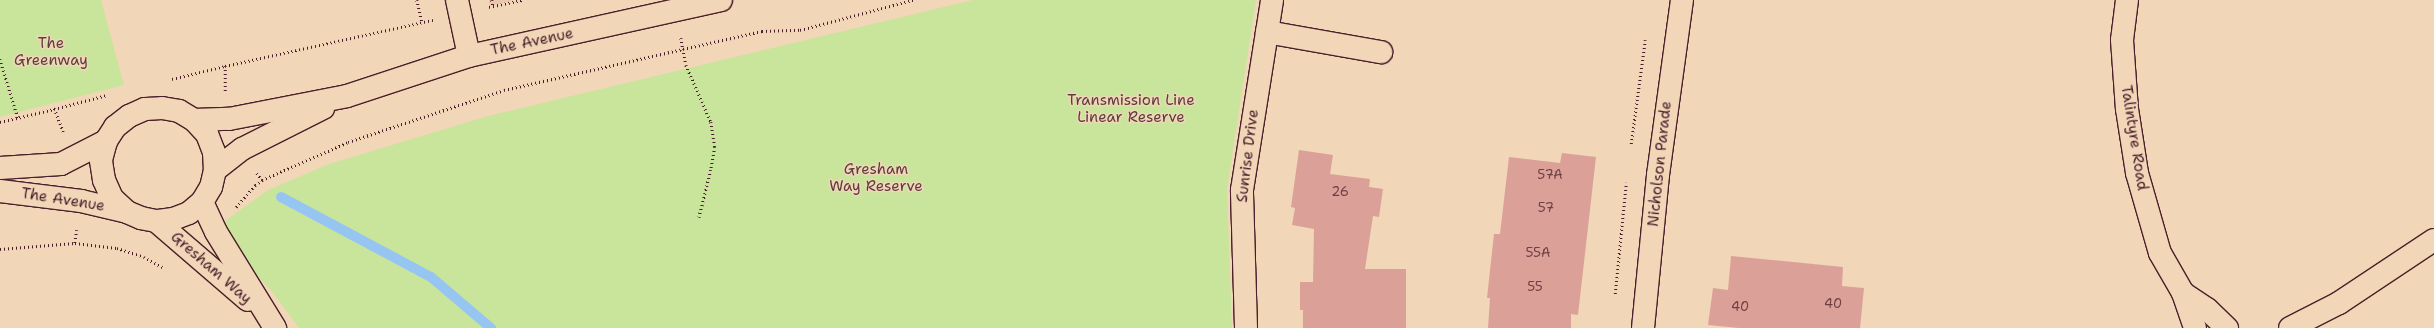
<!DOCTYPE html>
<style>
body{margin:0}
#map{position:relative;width:2434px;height:328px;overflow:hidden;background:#f1d6b8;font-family:"Shantell Sans",sans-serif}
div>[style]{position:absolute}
.built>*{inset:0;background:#eac6af}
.green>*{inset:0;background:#c9e59c}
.stream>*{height:10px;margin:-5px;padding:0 5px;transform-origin:5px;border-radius:5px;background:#97c5f2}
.building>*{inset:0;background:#dba199}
.path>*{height:2.5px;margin-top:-1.25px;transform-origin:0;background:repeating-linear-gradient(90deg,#4a1f2b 0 1px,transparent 0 4px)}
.roads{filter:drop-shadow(1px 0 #4a1f2b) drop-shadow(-1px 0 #4a1f2b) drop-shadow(0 1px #4a1f2b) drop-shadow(0 -1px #4a1f2b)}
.minor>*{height:22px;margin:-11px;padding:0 11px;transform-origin:11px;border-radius:11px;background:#f1d6b8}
.tertiary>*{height:22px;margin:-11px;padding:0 11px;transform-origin:11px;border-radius:11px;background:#f1d6b8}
span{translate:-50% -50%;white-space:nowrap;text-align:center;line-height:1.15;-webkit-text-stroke:3px #f1d6b8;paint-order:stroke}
.number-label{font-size:13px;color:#6e4046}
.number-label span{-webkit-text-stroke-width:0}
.street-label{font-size:15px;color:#4a1f2b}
.park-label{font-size:15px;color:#5d3d3c}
</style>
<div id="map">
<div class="built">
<div style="clip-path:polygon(489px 0,514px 0,490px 6px)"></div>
</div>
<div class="green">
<div style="clip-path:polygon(0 0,101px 0,124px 85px,0 117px)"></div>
<div style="clip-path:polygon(973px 0,1256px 0,1227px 189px,1232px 328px,299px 328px,273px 293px,250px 268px,222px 223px,268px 190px,329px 164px,488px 116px)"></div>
</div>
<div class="stream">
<div style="left:281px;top:197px;width:170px;rotate:28.1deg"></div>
<div style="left:431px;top:277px;width:79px;rotate:40.4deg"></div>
</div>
<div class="building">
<div style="clip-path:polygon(1299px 150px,1333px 155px,1330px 174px,1370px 179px,1369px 187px,1383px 189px,1379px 217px,1373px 216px,1365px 269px,1406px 269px,1406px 328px,1303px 328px,1303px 310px,1300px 310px,1300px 282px,1313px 282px,1314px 229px,1292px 225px,1295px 208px,1291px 207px)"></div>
<div style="clip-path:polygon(1562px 153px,1596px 157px,1578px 315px,1571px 314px,1571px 328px,1488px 328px,1490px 298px,1487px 298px,1494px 234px,1500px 234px,1509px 157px,1560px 163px)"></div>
<div style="clip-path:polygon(1731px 256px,1843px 267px,1842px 286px,1864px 288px,1860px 328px,1739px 328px,1708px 325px,1713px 288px,1728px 290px)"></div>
</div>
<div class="path">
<div style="left:417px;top:0;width:23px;rotate:77deg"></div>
<div style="left:492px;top:0;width:6px;rotate:81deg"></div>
<div style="left:489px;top:7px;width:34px;rotate:-12deg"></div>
<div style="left:681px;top:38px;width:11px;rotate:80deg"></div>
<div style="left:683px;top:49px;width:81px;rotate:-12.8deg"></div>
<div style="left:762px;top:31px;width:38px;rotate:-2deg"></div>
<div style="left:800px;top:30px;width:117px;rotate:-14.9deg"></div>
<div style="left:0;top:59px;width:62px;rotate:73deg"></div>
<div style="left:172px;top:79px;width:55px;rotate:-13.8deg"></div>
<div style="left:225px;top:91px;width:25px;rotate:-90deg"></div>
<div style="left:225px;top:66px;width:213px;rotate:-12.5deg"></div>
<div style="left:0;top:122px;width:56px;rotate:-13.5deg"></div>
<div style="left:63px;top:132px;width:25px;rotate:-111deg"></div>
<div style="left:54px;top:109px;width:55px;rotate:-14.8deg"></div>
<div style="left:1631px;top:144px;width:105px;rotate:-82.3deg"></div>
<div style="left:257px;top:173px;width:9px;rotate:54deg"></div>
<div style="left:262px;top:180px;width:94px;rotate:-23.8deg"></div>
<div style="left:348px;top:142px;width:164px;rotate:-18.4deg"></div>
<div style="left:504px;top:90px;width:184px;rotate:-12.9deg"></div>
<div style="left:683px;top:49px;width:16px;rotate:79deg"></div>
<div style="left:686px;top:65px;width:62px;rotate:66.3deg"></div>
<div style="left:711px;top:122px;width:25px;rotate:81deg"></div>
<div style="left:715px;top:147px;width:23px;rotate:100deg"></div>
<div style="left:711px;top:170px;width:49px;rotate:104deg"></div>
<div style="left:236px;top:207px;width:29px;rotate:-49deg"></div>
<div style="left:255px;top:185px;width:9px;rotate:-36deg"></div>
<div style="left:77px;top:230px;width:13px;rotate:99deg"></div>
<div style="left:75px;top:243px;width:42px;rotate:6.8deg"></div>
<div style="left:117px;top:248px;width:28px;rotate:18deg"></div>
<div style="left:144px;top:257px;width:21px;rotate:29deg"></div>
<div style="left:0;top:249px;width:75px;rotate:-4.6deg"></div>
<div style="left:1615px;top:294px;width:112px;rotate:-84.3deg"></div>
</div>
<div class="roads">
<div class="minor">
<div style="left:457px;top:0;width:57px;rotate:77.9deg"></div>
<div style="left:2127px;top:0;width:40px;rotate:97.1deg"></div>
<div style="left:2122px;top:40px;width:69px;rotate:85.9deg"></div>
<div style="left:2127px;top:109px;width:65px;rotate:81.1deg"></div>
<div style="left:2137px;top:173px;width:83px;rotate:74deg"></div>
<div style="left:2160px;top:253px;width:46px;rotate:60.1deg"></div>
<div style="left:2183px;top:293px;width:37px;rotate:71deg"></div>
<div style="left:1267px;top:32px;width:116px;rotate:10deg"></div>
<div style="left:202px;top:202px;width:33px;rotate:65deg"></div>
<div style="left:216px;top:232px;width:113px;rotate:58.4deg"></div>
<div style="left:156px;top:221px;width:121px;rotate:40.7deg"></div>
<div style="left:2183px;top:293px;width:29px;rotate:34deg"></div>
<div style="left:2207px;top:309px;width:28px;rotate:44deg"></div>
<div style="left:1246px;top:328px;width:138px;rotate:-91.7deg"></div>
<div style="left:1242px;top:190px;width:192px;rotate:-81deg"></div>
<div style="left:1643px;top:328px;width:154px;rotate:-84.4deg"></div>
<div style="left:1658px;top:175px;width:177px;rotate:-82.2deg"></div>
<div style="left:2290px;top:328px;width:55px;rotate:-27deg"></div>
<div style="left:2339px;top:303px;width:114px;rotate:-33.6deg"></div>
</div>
<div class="tertiary">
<div style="left:194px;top:120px;width:35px;rotate:-2deg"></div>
<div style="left:229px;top:119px;width:120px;rotate:-11deg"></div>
<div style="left:347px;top:96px;width:128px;rotate:-18.2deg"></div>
<div style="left:469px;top:56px;width:258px;rotate:-12.5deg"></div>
<div style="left:0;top:168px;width:61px;rotate:-3.8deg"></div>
<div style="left:61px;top:164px;width:51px;rotate:-27.1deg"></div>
<div style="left:106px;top:141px;width:17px;rotate:-57deg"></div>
<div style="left:115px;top:127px;width:18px;rotate:-38deg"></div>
<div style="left:129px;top:116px;width:17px;rotate:-24deg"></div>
<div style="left:145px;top:109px;width:17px;rotate:-3deg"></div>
<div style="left:162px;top:108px;width:17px;rotate:10deg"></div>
<div style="left:179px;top:111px;width:17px;rotate:31deg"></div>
<div style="left:194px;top:120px;width:19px;rotate:47deg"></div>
<div style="left:207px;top:134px;width:19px;rotate:69deg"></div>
<div style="left:214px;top:152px;width:18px;rotate:87deg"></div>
<div style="left:215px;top:170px;width:17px;rotate:103deg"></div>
<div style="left:211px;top:187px;width:17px;rotate:121deg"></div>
<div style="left:202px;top:202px;width:17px;rotate:140deg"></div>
<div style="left:189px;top:213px;width:17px;rotate:159deg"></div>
<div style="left:173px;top:219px;width:17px;rotate:173deg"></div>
<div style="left:156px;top:221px;width:15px;rotate:-169deg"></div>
<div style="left:141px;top:218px;width:15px;rotate:-157deg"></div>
<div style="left:127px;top:212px;width:21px;rotate:-137deg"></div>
<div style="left:112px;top:198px;width:20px;rotate:-114deg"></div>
<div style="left:104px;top:180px;width:20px;rotate:-99deg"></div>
<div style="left:101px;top:160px;width:20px;rotate:-75deg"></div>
<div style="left:215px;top:170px;width:34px;rotate:-38deg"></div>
<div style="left:242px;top:149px;width:91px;rotate:-26.8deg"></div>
<div style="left:0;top:191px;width:82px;rotate:7deg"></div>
<div style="left:81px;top:201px;width:47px;rotate:13.4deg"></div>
</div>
</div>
<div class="number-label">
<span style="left:1550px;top:175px">57A</span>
<span style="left:1340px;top:192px">26</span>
<span style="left:1546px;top:208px">57</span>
<span style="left:1538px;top:253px">55A</span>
<span style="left:1535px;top:287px">55</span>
<span style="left:1833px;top:304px">40</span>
<span style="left:1740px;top:307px">40</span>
</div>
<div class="street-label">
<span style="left:532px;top:42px;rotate:-12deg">The Avenue</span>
<span style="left:2134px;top:138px;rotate:81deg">Talintyre Road</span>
<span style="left:1248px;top:156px;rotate:-83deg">Sunrise Drive</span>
<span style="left:1660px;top:164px;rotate:-84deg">Nicholson Parade</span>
<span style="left:63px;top:200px;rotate:9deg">The Avenue</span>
<span style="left:211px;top:268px;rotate:41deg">Gresham Way</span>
</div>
<div class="park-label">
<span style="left:51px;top:52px">The<br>Greenway</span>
<span style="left:1131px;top:109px">Transmission Line<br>Linear Reserve</span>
<span style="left:876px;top:178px">Gresham<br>Way Reserve</span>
</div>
</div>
